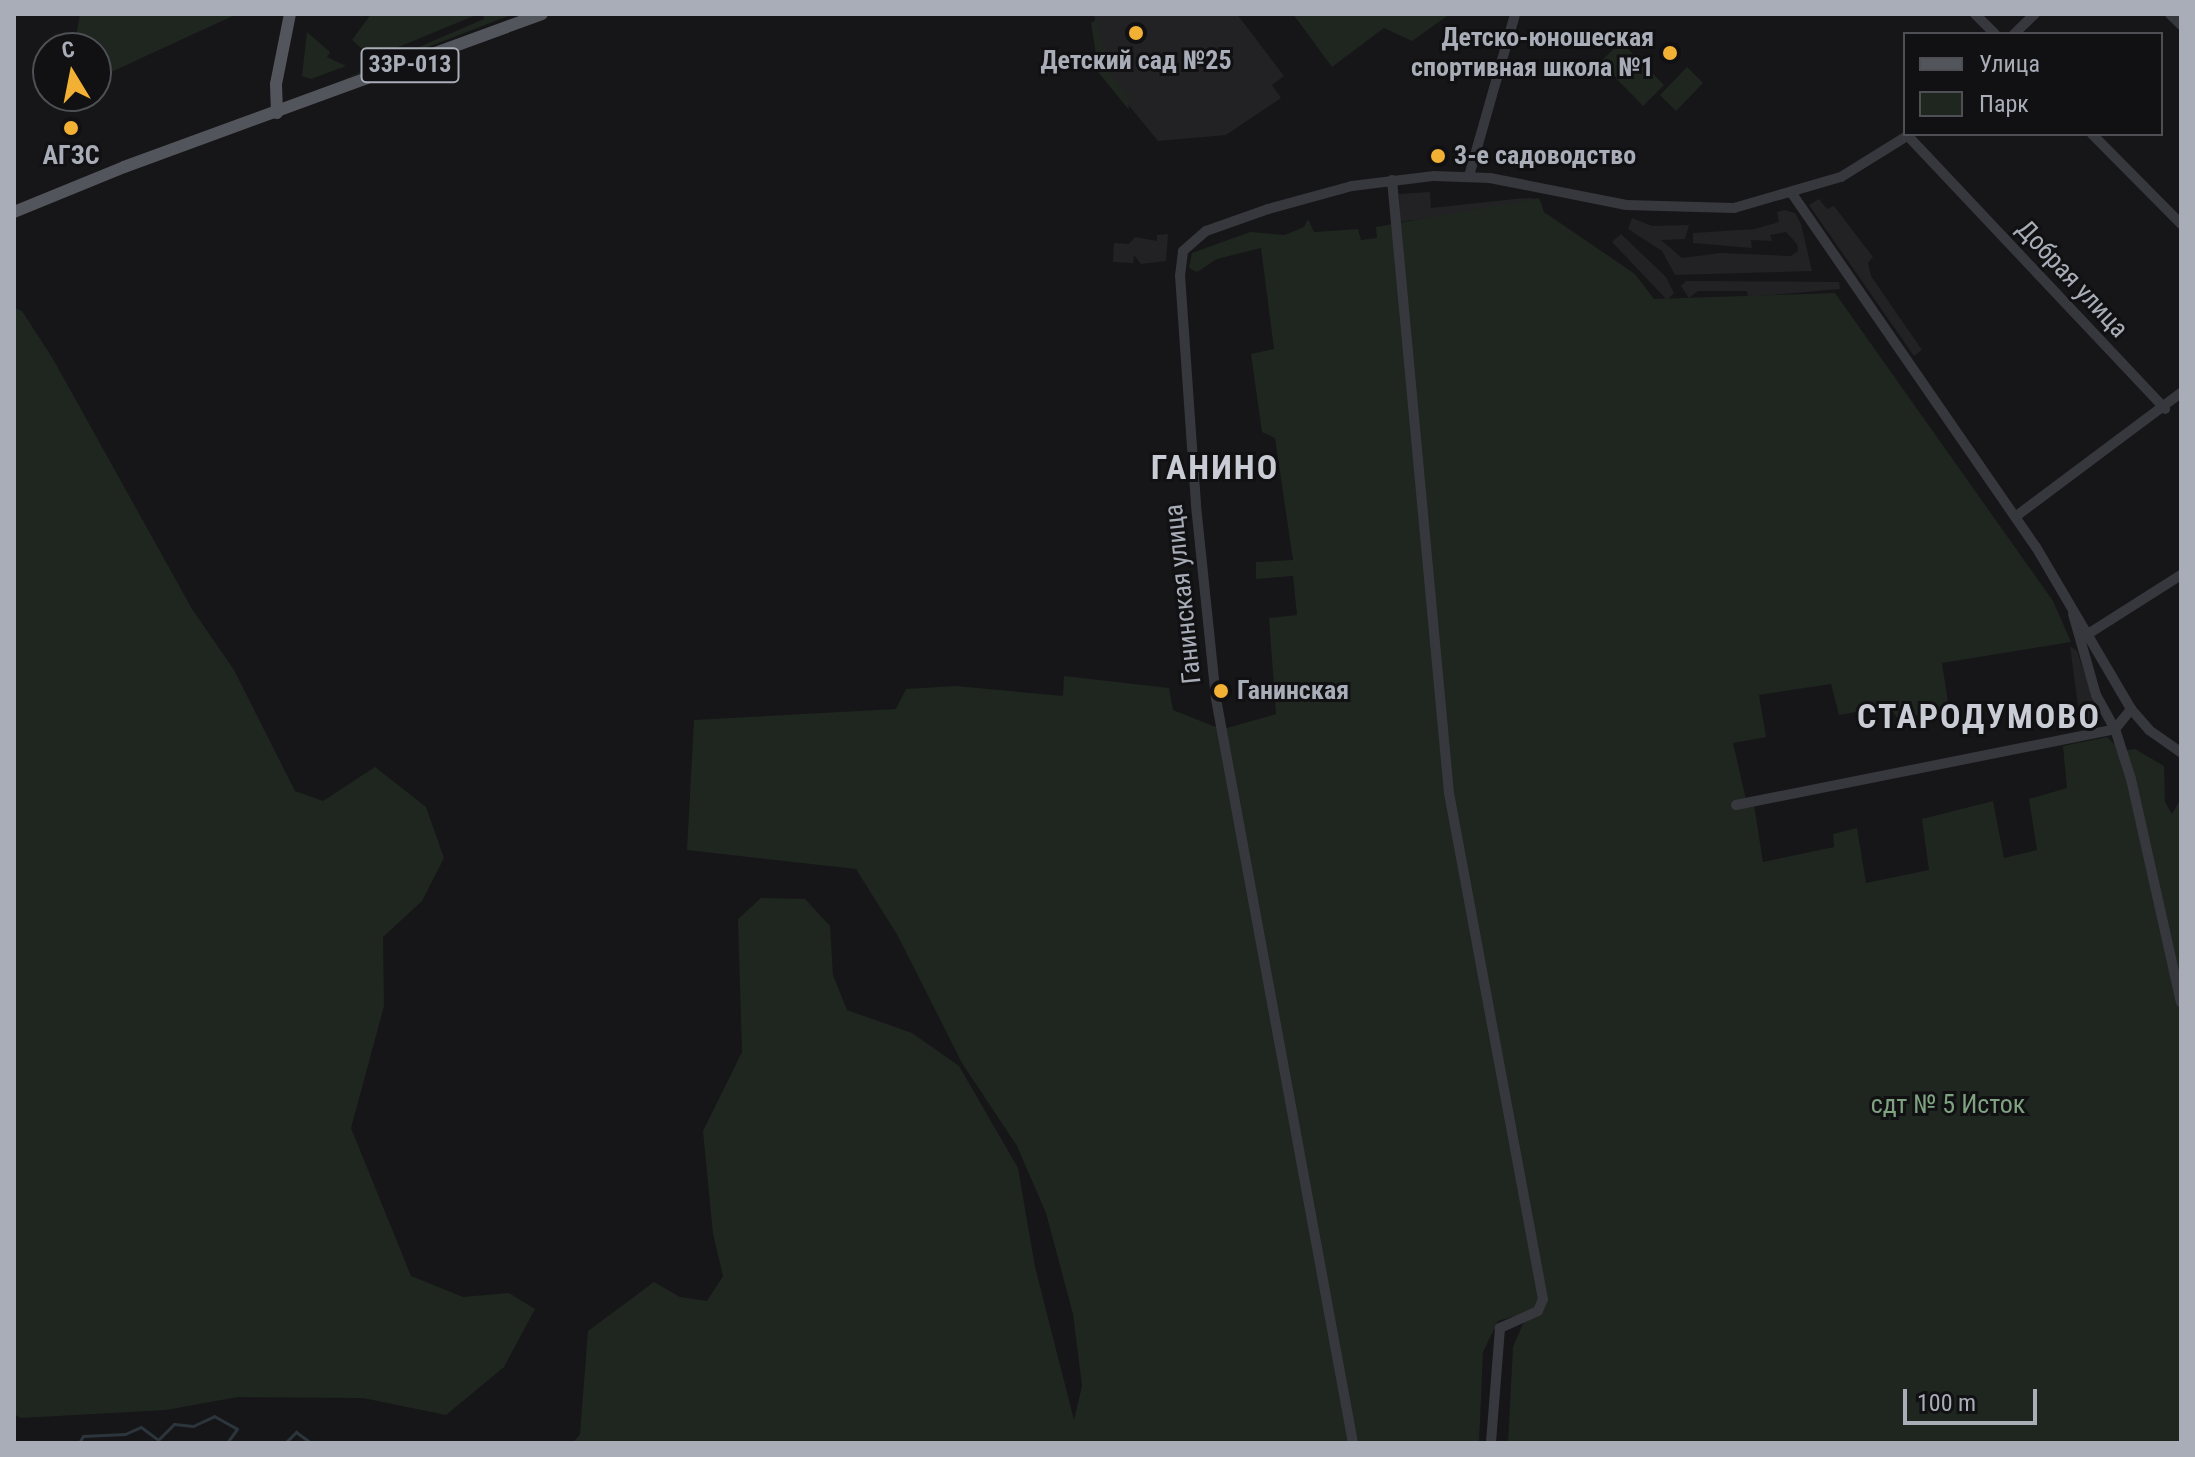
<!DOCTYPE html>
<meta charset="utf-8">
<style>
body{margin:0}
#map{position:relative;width:2195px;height:1457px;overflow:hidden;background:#161618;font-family:"Roboto Condensed",sans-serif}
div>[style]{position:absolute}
.built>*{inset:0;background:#222225}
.green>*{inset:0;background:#1e261f}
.stream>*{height:3px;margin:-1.5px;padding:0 1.5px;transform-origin:1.5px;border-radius:1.5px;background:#2c353c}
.minor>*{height:10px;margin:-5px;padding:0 5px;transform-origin:5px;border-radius:5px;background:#37383d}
.major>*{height:12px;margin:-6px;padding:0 6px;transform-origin:6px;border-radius:6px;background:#53555c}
.dots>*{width:22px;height:22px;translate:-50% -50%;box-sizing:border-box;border:4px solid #111113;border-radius:50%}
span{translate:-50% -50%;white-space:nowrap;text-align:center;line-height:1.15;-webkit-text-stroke:6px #111113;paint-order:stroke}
.shield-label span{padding:2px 6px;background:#111113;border:2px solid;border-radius:6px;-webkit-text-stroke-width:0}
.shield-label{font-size:24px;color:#a8adb8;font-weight:700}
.poi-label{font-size:26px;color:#a8adb8;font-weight:700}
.right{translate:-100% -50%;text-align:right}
.left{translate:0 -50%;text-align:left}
.street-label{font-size:26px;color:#a8adb8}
.park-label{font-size:26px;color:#7fa381}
.district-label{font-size:34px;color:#c9ccd4;font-weight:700;letter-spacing:2px}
.frame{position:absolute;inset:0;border:16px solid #a8adb8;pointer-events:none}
.legend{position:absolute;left:1903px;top:32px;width:260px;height:104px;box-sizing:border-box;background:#111113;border:2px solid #4d4f55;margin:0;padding:10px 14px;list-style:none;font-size:24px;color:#a8adb8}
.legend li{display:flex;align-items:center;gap:16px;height:40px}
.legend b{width:40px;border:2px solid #4d4f55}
.north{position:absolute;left:32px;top:32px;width:80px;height:80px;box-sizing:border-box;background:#111113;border:2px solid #4d4f55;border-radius:50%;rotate:350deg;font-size:22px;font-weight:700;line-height:32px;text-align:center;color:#a8adb8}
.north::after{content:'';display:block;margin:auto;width:28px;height:36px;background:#f2b134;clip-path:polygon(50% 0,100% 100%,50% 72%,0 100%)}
.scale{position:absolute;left:1903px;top:1389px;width:134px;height:36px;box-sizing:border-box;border:4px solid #a8adb8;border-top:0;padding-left:10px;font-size:24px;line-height:28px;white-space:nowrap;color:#a8adb8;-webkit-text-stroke:6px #111113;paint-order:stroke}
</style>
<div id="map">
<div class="built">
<div style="clip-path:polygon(1094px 14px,1237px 14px,1284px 76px,1272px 85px,1281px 98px,1226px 135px,1158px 141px,1103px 74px)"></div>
<div style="clip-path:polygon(1430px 192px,1431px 208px,1515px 199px,1532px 198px,1535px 204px,1400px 222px,1399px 194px)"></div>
<div style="clip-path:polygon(1819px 199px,1827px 209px,1834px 206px,1873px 257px,1868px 263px,1871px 276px,1922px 350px,1914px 356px,1809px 205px)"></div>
<div style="clip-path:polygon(1785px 210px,1795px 213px,1801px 224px,1812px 271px,1675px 275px,1662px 251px,1628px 229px,1632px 218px,1652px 226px,1689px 225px,1685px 239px,1661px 240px,1682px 258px,1720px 253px,1791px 256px,1798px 251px,1797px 244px,1786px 232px,1770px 235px,1772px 241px,1751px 240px,1752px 248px,1693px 243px,1693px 233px,1755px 229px,1779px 222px,1777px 212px)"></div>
<div style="clip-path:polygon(1168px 234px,1166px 261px,1141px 264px,1134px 255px,1133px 263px,1113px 262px,1114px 243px,1129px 244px,1135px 237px,1157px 241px,1157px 235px)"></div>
<div style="clip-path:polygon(1621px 234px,1666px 277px,1674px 293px,1667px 300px,1612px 242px)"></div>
<div style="clip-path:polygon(1686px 281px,1839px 282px,1840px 289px,1748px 297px,1747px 291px,1698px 291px,1689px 298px,1681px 286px)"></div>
<div style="clip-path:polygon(2070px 646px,2077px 651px,2100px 719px,2084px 723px,2079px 713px)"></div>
</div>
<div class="green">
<div style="clip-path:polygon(80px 14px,237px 14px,96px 79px,96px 48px,74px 48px)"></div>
<div style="clip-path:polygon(371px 14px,476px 14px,476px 15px,372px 58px,352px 40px)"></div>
<div style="clip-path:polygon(483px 14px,513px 14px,335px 83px,484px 19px)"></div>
<div style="clip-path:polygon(1293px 14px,1450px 14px,1412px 41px,1384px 28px,1332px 67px)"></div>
<div style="clip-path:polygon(1097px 19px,1107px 70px,1128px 95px,1129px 110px,1099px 73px,1091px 23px)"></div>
<div style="clip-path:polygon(307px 32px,330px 52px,327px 57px,346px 66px,311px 79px,302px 76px)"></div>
<div style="clip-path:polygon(1621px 42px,1664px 85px,1643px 106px,1600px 62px)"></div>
<div style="clip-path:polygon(1687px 67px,1703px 83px,1676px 111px,1660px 95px)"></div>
<div style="clip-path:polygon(1539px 198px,1544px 212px,1635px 274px,1654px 299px,1835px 293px,2053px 601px,2071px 642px,1942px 663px,1949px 709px,1898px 719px,1889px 706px,1839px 715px,1831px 684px,1759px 695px,1766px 737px,1733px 743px,1747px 804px,1754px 805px,1763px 862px,1834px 847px,1833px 834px,1857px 828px,1866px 883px,1929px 870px,1922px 819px,1993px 801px,2004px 858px,2037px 850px,2029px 799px,2067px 788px,2063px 746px,2107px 737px,2121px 751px,2135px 749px,2164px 766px,2165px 802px,2172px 814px,2181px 798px,2181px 1443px,1508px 1443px,1513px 1347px,1528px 1312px,1498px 1321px,1483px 1352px,1479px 1443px,573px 1443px,580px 1434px,588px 1331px,654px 1282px,680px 1297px,707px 1301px,723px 1276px,713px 1234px,703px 1131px,742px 1052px,738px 919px,761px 898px,805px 899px,830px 926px,833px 975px,847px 1010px,912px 1033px,959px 1066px,1018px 1168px,1035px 1267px,1074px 1420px,1082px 1386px,1073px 1314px,1046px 1213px,1017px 1146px,962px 1063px,898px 936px,856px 869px,687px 850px,694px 720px,896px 709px,906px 689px,955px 686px,1063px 696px,1064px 676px,1169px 688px,1173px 710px,1213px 726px,1227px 728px,1276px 714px,1269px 618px,1297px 615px,1293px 576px,1256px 579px,1256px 562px,1293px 560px,1275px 438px,1262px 432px,1251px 354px,1274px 349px,1261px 248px,1217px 259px,1197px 272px,1189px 268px,1192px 253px,1250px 232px,1285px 235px,1304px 227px,1308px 219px,1314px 232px,1358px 229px,1361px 240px,1377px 238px,1376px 227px)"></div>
<div style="clip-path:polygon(14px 308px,22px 311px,53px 359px,192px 609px,234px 670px,295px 791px,323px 801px,375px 767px,426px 807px,444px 858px,422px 901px,383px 937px,384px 1006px,351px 1128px,411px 1276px,463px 1297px,509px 1293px,535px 1309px,504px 1367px,446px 1415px,363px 1398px,238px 1397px,166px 1410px,21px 1418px,14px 1414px)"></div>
</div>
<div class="stream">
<div style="left:79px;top:1443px;width:8px;rotate:-60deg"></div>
<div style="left:83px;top:1436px;width:42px;rotate:-2.7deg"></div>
<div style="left:125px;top:1434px;width:17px;rotate:-24deg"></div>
<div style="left:141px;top:1427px;width:21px;rotate:37deg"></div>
<div style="left:158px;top:1440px;width:23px;rotate:-45deg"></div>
<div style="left:174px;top:1424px;width:19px;rotate:6deg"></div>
<div style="left:193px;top:1426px;width:23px;rotate:-25deg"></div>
<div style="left:214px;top:1416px;width:26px;rotate:29deg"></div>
<div style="left:237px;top:1429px;width:17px;rotate:126deg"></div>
<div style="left:285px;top:1443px;width:16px;rotate:-45deg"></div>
<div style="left:296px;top:1432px;width:19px;rotate:36deg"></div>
</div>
<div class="minor">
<div style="left:1975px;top:14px;width:28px;rotate:45deg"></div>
<div style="left:2170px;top:14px;width:16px;rotate:45deg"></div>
<div style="left:2014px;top:34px;width:29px;rotate:-44deg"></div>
<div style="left:2092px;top:134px;width:127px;rotate:45.3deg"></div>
<div style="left:1908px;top:136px;width:375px;rotate:46.7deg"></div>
<div style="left:1469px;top:176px;width:168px;rotate:-74.1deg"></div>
<div style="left:1392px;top:180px;width:616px;rotate:84.69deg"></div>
<div style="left:1449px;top:793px;width:515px;rotate:79.48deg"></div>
<div style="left:1543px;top:1299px;width:13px;rotate:113deg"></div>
<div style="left:1538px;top:1311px;width:42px;rotate:155.9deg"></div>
<div style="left:1500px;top:1328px;width:115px;rotate:94.5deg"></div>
<div style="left:1793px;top:195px;width:428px;rotate:55.4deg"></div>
<div style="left:2036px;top:547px;width:188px;rotate:59.6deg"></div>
<div style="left:2131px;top:709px;width:28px;rotate:49deg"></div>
<div style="left:2149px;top:730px;width:39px;rotate:35deg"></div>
<div style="left:2015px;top:517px;width:207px;rotate:-36.8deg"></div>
<div style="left:2073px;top:614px;width:84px;rotate:74.1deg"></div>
<div style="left:2096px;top:695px;width:39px;rotate:61deg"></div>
<div style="left:2115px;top:729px;width:52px;rotate:72.3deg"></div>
<div style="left:2131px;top:779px;width:229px;rotate:77.4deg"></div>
<div style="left:2088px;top:634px;width:110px;rotate:-32.4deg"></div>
<div style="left:1736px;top:805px;width:387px;rotate:-11.3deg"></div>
<div style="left:2115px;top:729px;width:26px;rotate:-51deg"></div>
<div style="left:1353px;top:1443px;width:757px;rotate:-100.43deg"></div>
<div style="left:1216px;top:699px;width:196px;rotate:-95.9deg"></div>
<div style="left:1196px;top:504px;width:229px;rotate:-94deg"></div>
<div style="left:1180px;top:276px;width:25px;rotate:-83deg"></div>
<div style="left:1183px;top:251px;width:30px;rotate:-41deg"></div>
<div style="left:1206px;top:231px;width:66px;rotate:-19.5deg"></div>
<div style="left:1268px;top:209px;width:87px;rotate:-15.3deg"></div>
<div style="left:1352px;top:186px;width:83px;rotate:-7deg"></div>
<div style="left:1434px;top:176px;width:56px;rotate:2deg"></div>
<div style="left:1490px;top:178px;width:139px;rotate:11.2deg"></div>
<div style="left:1626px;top:205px;width:108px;rotate:1.6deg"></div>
<div style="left:1734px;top:208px;width:111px;rotate:-16.2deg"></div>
<div style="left:1841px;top:177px;width:81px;rotate:-31.9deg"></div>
</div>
<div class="major">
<div style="left:277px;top:113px;width:29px;rotate:-92deg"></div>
<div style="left:276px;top:84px;width:71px;rotate:-78.7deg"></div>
<div style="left:14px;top:212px;width:119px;rotate:-22.2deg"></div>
<div style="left:124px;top:167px;width:445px;rotate:-20.1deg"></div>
</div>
<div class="dots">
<div style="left:1136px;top:33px;background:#f2b134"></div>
<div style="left:1670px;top:53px;background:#f2b134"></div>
<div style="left:71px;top:128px;background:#f2b134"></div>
<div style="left:1438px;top:156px;background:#f2b134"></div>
<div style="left:1221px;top:691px;background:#f2b134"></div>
</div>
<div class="shield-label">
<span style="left:410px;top:65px">33Р-013</span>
</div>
<div class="poi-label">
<span class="right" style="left:1654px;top:53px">Детско-юношеская<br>спортивная школа №1</span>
<span style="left:1136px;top:61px">Детский сад №25</span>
<span style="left:71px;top:156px">АГЗС</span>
<span class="left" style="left:1454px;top:156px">3-е садоводство</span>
<span class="left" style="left:1237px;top:691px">Ганинская</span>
</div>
<div class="street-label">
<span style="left:2072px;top:279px;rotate:47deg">Добрая улица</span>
<span style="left:1183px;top:594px;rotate:-96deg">Ганинская улица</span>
</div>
<div class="park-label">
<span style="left:1948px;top:1105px">сдт № 5 Исток</span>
</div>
<div class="district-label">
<span style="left:1215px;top:468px">ГАНИНО</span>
<span style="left:1979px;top:717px">СТАРОДУМОВО</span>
</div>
<div class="frame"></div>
<ul class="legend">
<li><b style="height:10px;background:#53555c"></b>Улица</li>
<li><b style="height:22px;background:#1e261f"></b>Парк</li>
</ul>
<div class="north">С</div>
<div class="scale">100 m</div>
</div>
